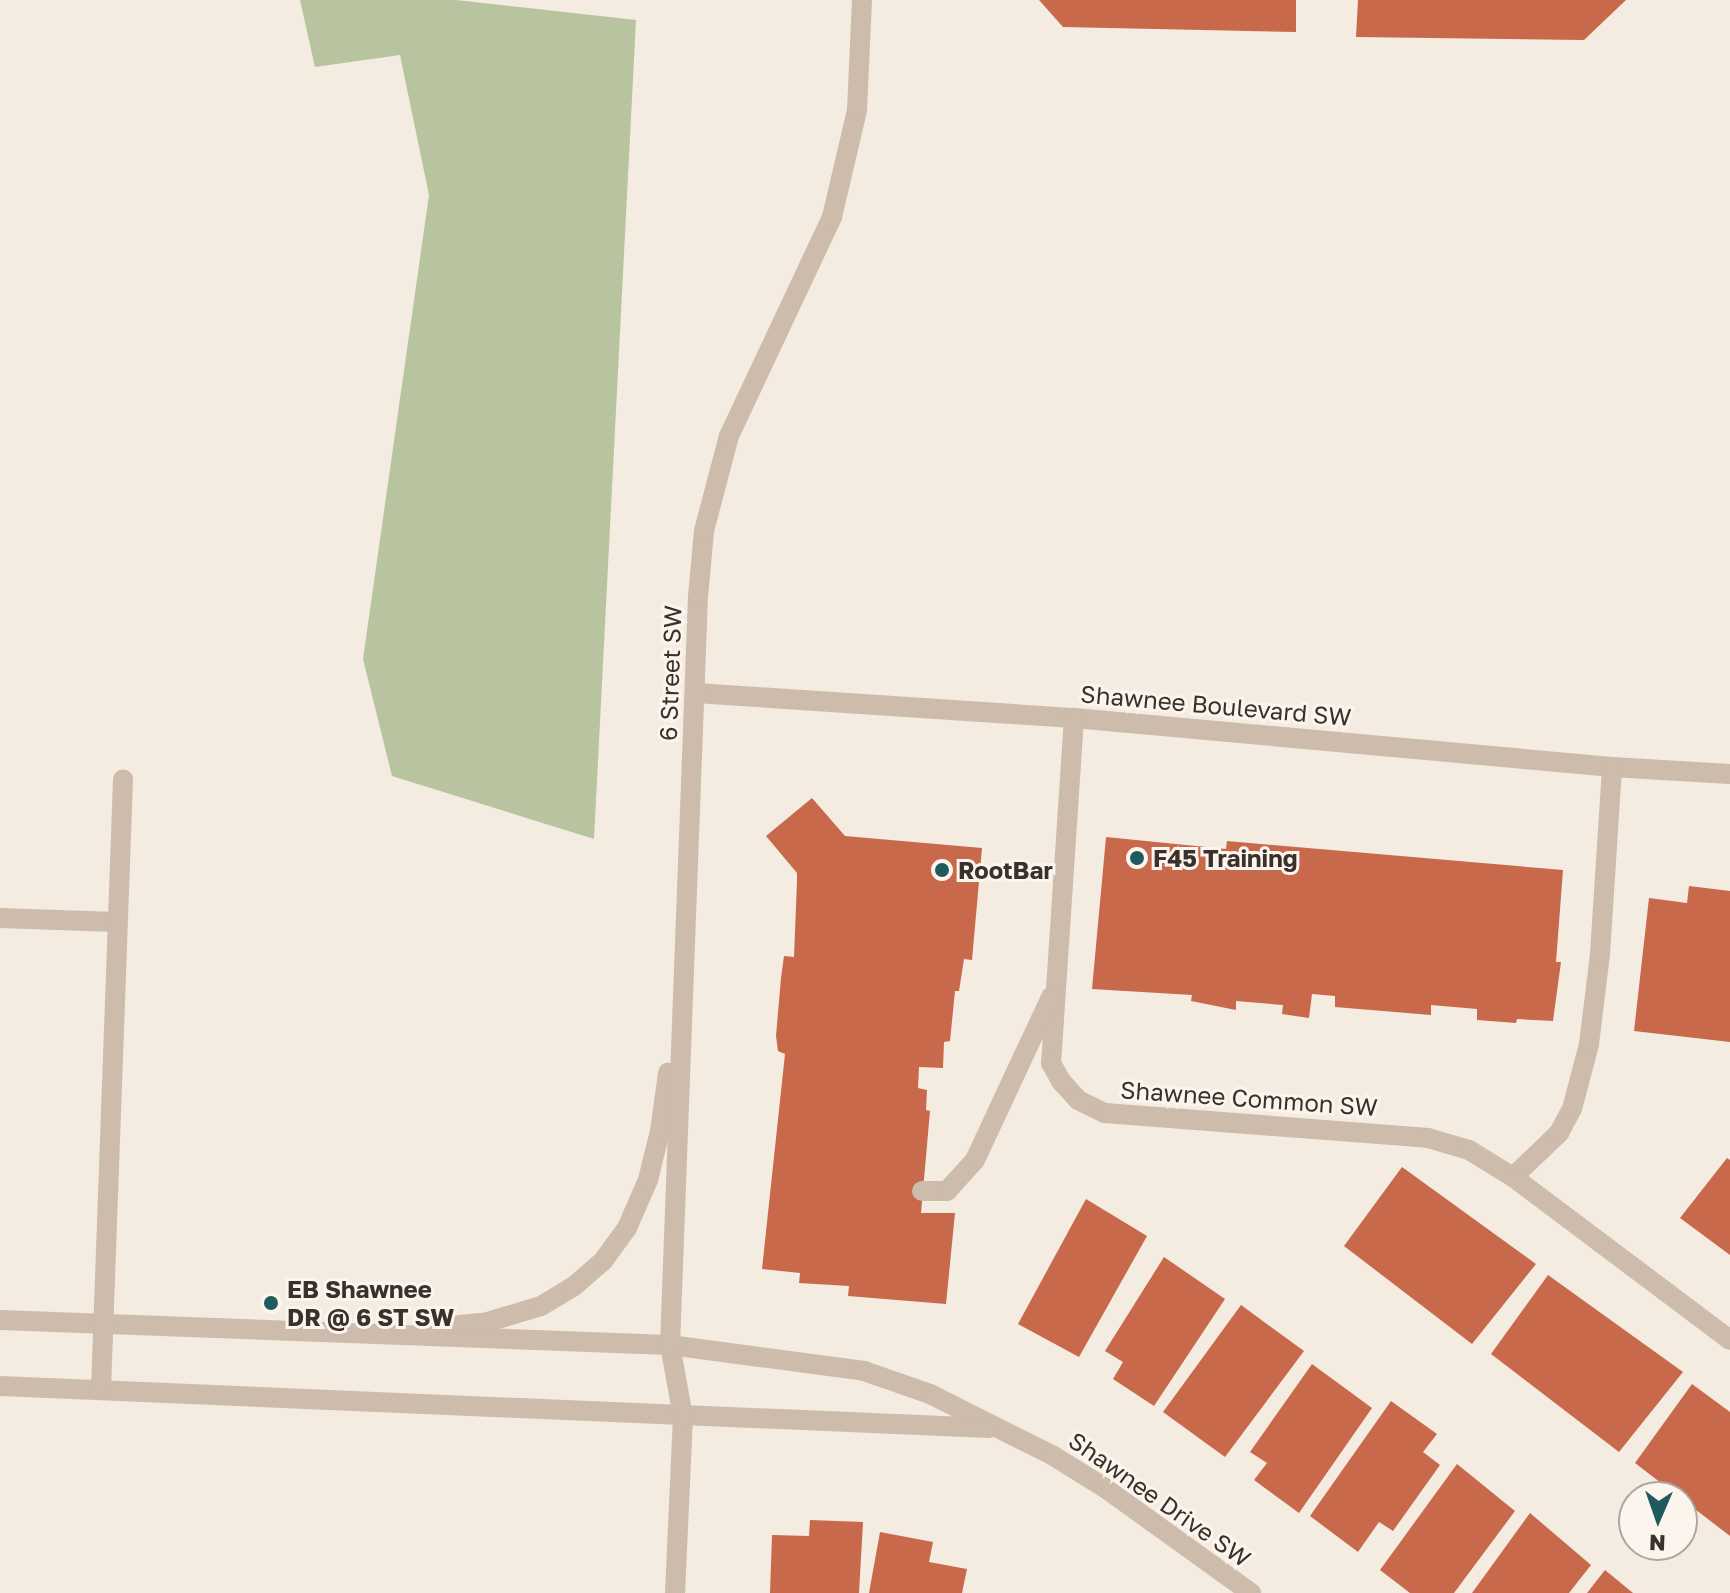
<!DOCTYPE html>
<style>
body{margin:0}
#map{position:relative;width:1730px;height:1593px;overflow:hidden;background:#f4ebe1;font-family:"Golos Text",sans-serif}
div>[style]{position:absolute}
.green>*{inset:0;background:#b8c4a0}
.building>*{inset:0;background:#c8694b}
.minor>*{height:20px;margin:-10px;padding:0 10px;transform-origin:10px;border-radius:10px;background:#cdbbac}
.dots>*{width:22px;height:22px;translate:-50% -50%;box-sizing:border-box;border:4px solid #fbf5ee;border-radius:50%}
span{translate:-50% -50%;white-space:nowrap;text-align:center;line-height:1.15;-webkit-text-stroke:6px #fbf5ee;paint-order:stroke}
.street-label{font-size:24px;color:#3b302b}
.poi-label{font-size:24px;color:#3b302b;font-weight:700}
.left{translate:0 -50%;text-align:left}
.north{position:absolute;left:1618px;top:1481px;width:80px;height:80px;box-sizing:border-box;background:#fbf5ee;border:2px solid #aea6a0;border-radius:50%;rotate:182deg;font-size:22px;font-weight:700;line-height:32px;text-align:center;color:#3b302b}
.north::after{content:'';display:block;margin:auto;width:28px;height:36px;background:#1f5a5e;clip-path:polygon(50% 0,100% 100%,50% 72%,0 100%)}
</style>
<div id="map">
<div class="green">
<div style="clip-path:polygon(300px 0,456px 0,636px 20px,594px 839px,392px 776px,363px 659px,429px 195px,400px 55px,315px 67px)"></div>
</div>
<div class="building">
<div style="clip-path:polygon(1039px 0,1296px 0,1296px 32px,1063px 27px)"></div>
<div style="clip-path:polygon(1358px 0,1626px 0,1584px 40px,1356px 37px)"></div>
<div style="clip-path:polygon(812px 798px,845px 836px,982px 848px,972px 960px,964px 959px,959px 991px,955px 991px,950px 1041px,944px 1042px,943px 1068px,919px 1067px,918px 1088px,927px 1090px,926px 1110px,930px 1111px,921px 1213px,955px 1213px,946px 1304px,848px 1296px,849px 1286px,799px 1283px,800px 1273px,762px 1269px,785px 1054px,778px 1051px,776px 1036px,781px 978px,784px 956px,794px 957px,797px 881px,797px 873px,766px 836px)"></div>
<div style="clip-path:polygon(1106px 837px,1226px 849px,1227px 841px,1563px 870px,1556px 962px,1561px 962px,1553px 1021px,1517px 1019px,1516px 1023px,1477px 1020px,1477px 1009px,1431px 1005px,1431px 1015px,1335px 1007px,1335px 996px,1312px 994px,1309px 1018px,1282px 1014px,1283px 1005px,1236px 1001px,1236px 1010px,1191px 1001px,1192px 995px,1092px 989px)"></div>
<div style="clip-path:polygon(1689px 886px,1730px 891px,1730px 1042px,1634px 1031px,1649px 898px,1687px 903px)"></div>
<div style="clip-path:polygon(1727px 1158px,1730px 1160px,1730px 1255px,1680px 1218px)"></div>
<div style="clip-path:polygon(1402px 1167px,1536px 1264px,1472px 1344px,1344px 1246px)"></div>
<div style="clip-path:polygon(1086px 1199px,1147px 1236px,1079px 1357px,1018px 1324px)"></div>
<div style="clip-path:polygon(1164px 1257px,1225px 1299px,1154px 1406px,1113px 1379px,1123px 1362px,1105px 1351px)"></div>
<div style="clip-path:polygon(1548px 1275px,1683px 1372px,1619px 1452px,1491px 1354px)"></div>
<div style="clip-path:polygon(1241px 1305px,1304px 1351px,1225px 1457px,1163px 1412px)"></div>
<div style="clip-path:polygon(1312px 1364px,1372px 1408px,1299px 1513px,1254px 1480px,1267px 1463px,1250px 1452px)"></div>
<div style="clip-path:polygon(1692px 1384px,1730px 1412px,1730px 1536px,1635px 1463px)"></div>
<div style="clip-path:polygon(1391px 1401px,1437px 1434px,1423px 1452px,1440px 1465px,1393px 1531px,1379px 1522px,1358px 1552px,1310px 1516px)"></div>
<div style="clip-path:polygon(1457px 1464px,1515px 1511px,1454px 1593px,1410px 1593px,1380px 1570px)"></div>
<div style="clip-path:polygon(1530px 1513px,1591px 1565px,1569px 1593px,1472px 1593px)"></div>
<div style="clip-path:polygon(810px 1520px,863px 1522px,859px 1593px,770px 1593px,772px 1535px,809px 1536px)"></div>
<div style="clip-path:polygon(880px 1532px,933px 1542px,929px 1562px,967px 1569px,962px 1593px,869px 1593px)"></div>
<div style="clip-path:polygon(1605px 1570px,1633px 1593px,1587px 1593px)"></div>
</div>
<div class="minor">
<div style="left:696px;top:693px;width:379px;rotate:3.8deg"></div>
<div style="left:1074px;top:718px;width:540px;rotate:5.2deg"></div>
<div style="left:1612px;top:767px;width:118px;rotate:3.4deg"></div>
<div style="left:1074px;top:718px;width:346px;rotate:93.8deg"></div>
<div style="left:1051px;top:1063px;width:21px;rotate:61deg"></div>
<div style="left:1061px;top:1081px;width:25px;rotate:48deg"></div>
<div style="left:1078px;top:1100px;width:30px;rotate:26deg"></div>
<div style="left:1105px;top:1113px;width:324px;rotate:4.4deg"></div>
<div style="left:1428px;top:1138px;width:43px;rotate:16.3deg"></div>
<div style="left:1469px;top:1150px;width:52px;rotate:31.5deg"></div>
<div style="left:1513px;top:1177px;width:64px;rotate:-43.7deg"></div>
<div style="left:1559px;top:1133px;width:27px;rotate:-62deg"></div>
<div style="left:1572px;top:1109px;width:67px;rotate:-75.3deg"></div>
<div style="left:1589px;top:1044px;width:91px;rotate:-83deg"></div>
<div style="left:1600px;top:954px;width:187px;rotate:-86.3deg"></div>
<div style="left:0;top:918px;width:116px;rotate:2deg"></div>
<div style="left:1513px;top:1177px;width:271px;rotate:36.9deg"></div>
<div style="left:922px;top:1191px;width:25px"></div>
<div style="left:947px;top:1191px;width:42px;rotate:-47.9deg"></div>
<div style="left:975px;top:1160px;width:180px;rotate:-65deg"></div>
<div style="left:0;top:1320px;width:670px;rotate:2.14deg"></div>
<div style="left:670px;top:1345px;width:196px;rotate:7.6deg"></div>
<div style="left:864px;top:1371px;width:70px;rotate:19.2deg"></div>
<div style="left:930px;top:1394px;width:136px;rotate:26.6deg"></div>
<div style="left:1052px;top:1455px;width:62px;rotate:31.9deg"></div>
<div style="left:1105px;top:1488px;width:180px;rotate:35.7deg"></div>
<div style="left:459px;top:1325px;width:25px;rotate:-5deg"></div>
<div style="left:484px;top:1323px;width:59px;rotate:-16.6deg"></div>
<div style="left:541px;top:1306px;width:37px;rotate:-31deg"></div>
<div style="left:573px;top:1287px;width:40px;rotate:-41deg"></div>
<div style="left:603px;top:1261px;width:41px;rotate:-54deg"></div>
<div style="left:627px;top:1228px;width:52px;rotate:-66.4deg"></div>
<div style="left:648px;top:1180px;width:50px;rotate:-76.2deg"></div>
<div style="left:660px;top:1131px;width:59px;rotate:-82.1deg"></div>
<div style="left:0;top:1386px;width:990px;rotate:2.43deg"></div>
<div style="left:101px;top:1389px;width:610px;rotate:-87.93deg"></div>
<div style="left:675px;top:1593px;width:176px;rotate:-87.4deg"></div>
<div style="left:683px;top:1417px;width:73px;rotate:-100.2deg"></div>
<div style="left:670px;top:1345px;width:749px;rotate:-87.86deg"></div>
<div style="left:698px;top:597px;width:66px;rotate:-84.8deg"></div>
<div style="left:704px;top:531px;width:98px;rotate:-75.3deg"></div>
<div style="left:729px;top:436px;width:242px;rotate:-64.8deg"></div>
<div style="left:832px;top:217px;width:110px;rotate:-76.8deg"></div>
<div style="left:857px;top:110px;width:110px;rotate:-87.4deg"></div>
</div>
<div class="dots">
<div style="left:1137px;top:858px;background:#1f5a5e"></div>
<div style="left:942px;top:870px;background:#1f5a5e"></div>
<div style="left:271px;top:1303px;background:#1f5a5e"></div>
</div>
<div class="street-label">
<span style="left:670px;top:673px;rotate:-88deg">6 Street SW</span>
<span style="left:1216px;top:705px;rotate:5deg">Shawnee Boulevard SW</span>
<span style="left:1249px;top:1098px;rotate:4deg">Shawnee Common SW</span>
<span style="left:1160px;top:1499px;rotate:35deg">Shawnee Drive SW</span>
</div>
<div class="poi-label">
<span class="left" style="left:1153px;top:858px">F45 Training</span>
<span class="left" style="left:958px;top:870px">RootBar</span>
<span class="left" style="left:287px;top:1303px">EB Shawnee<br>DR @ 6 ST SW</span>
</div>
<div class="north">N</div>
</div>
